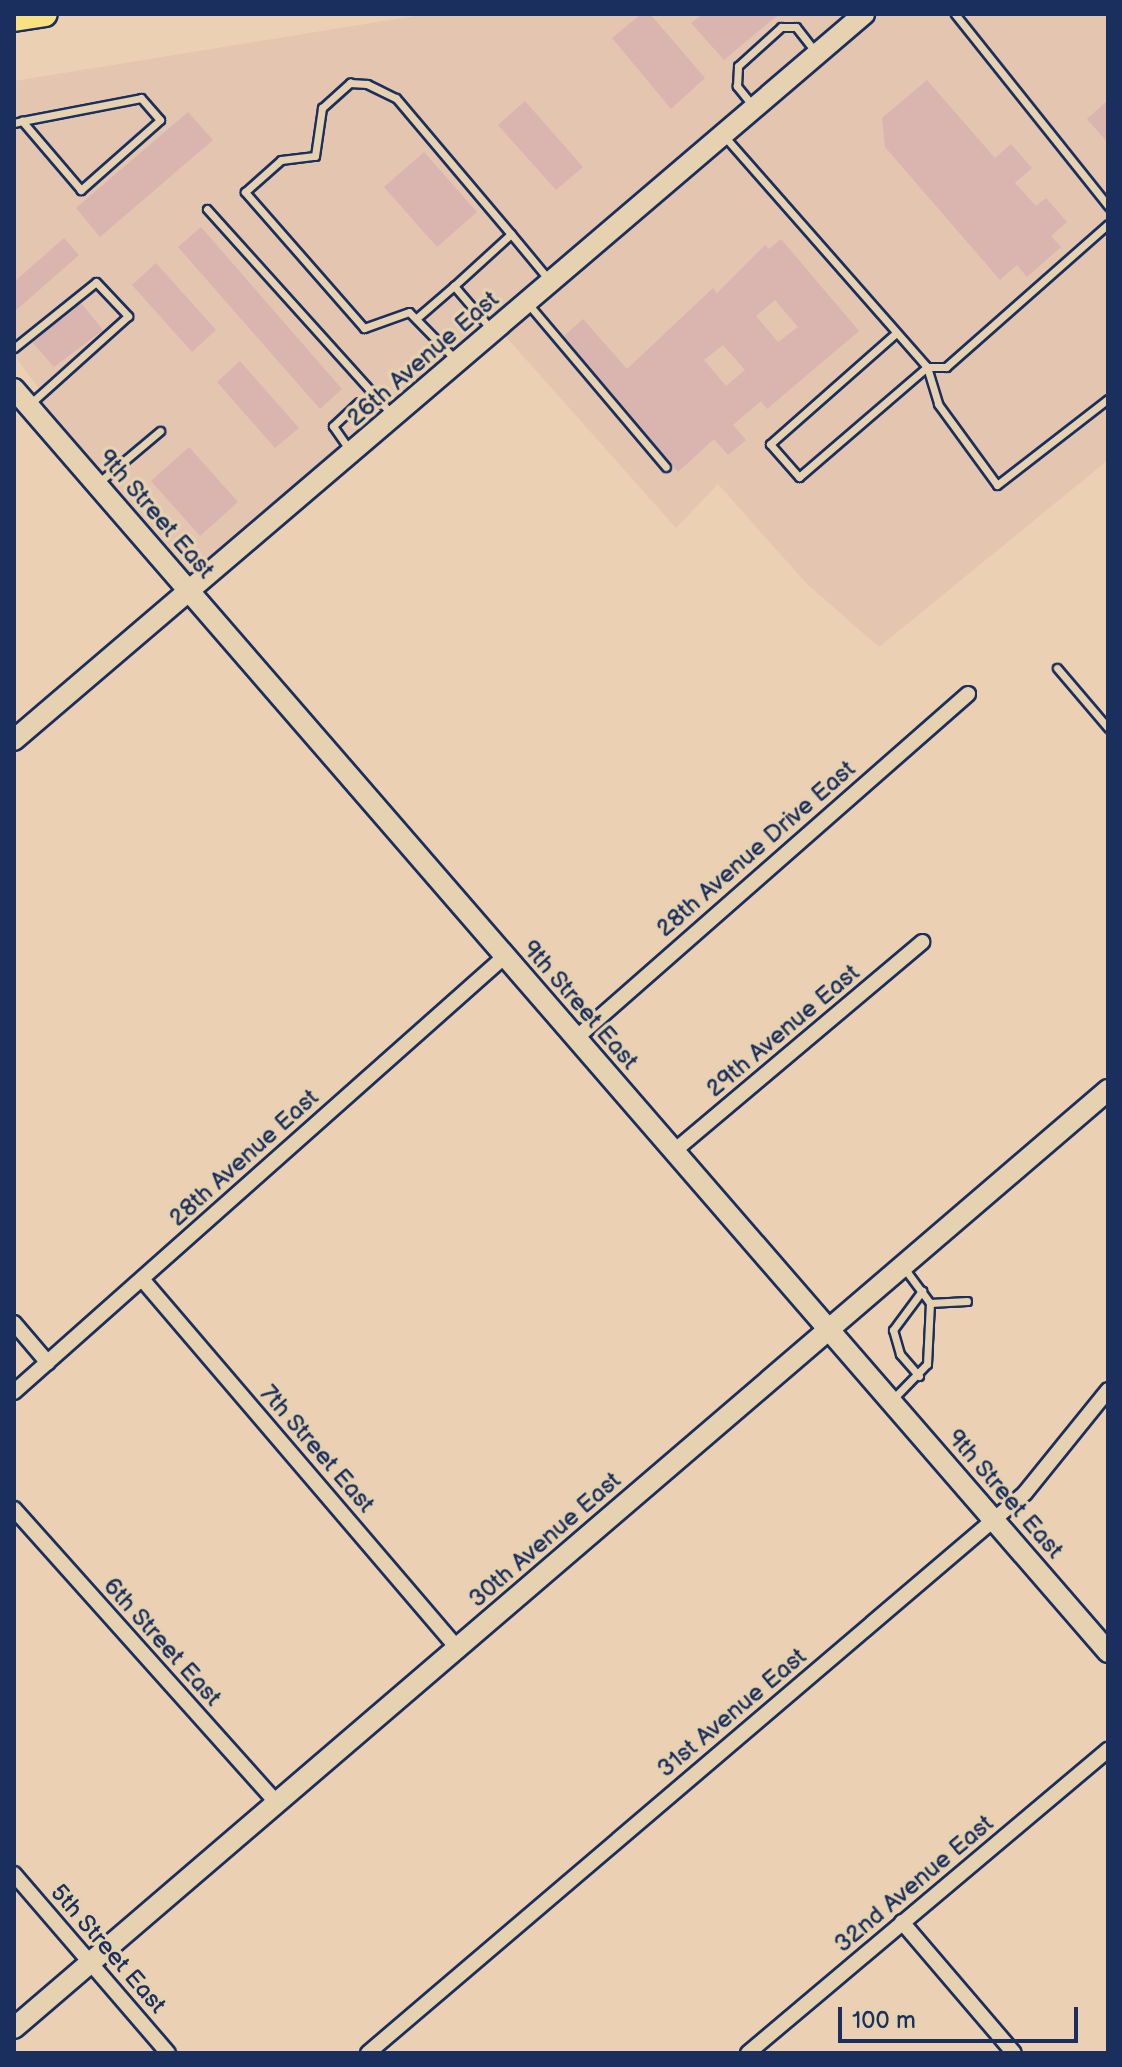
<!DOCTYPE html>
<style>
body{margin:0}
#map{position:relative;width:1122px;height:2067px;overflow:hidden;background:#ecd0b4;font-family:"Balsamiq Sans",sans-serif}
div>[style]{position:absolute}
.built>*{inset:0;background:#e3c5b0}
.building>*{inset:0;background:#dab5af}
.roads{filter:drop-shadow(2px 0 #1b2f5e) drop-shadow(-2px 0 #1b2f5e) drop-shadow(0 2px #1b2f5e) drop-shadow(0 -2px #1b2f5e)}
.lane>*{height:7px;margin:-3.5px;padding:0 3.5px;transform-origin:3.5px;border-radius:3.5px;background:#e6d2b0}
.street>*{height:14px;margin:-7px;padding:0 7px;transform-origin:7px;border-radius:7px;background:#e6d2b0}
.secondary>*{height:20px;margin:-10px;padding:0 10px;transform-origin:10px;border-radius:10px;background:#e6d2b0}
.primary>*{height:24px;margin:-12px;padding:0 12px;transform-origin:12px;border-radius:12px;background:#f9e181}
span{translate:-50% -50%;white-space:nowrap;text-align:center;line-height:1.15;-webkit-text-stroke:7px #e6d2b0;paint-order:stroke}
.street-label{font-size:24px;color:#1b2f5e}
.frame{position:absolute;inset:0;border:16px solid #1b2f5e;pointer-events:none}
.scale{position:absolute;left:838px;top:2007px;width:240px;height:36px;box-sizing:border-box;border:4px solid #1b2f5e;border-top:0;padding-left:10px;font-size:24px;line-height:28px;white-space:nowrap;color:#1b2f5e;-webkit-text-stroke:6px #e6d2b0;paint-order:stroke}
</style>
<div id="map">
<div class="built">
<div style="clip-path:polygon(427px 14px,849px 14px,191px 581px,34px 400px,42px 393px,14px 355px,14px 81px)"></div>
<div style="clip-path:polygon(878px 14px,1108px 14px,1108px 460px,879px 647px,807px 584px,718px 484px,676px 528px,505px 336px)"></div>
</div>
<div class="building">
<div style="clip-path:polygon(641px 14px,650px 14px,705px 78px,671px 109px,612px 38px)"></div>
<div style="clip-path:polygon(703px 14px,779px 14px,724px 60px,691px 23px)"></div>
<div style="clip-path:polygon(927px 80px,995px 158px,1011px 144px,1032px 168px,1015px 183px,1036px 206px,1046px 198px,1067px 222px,1051px 236px,1061px 247px,1027px 277px,1017px 265px,1000px 280px,885px 147px,882px 118px)"></div>
<div style="clip-path:polygon(1108px 100px,1108px 143px,1087px 119px)"></div>
<div style="clip-path:polygon(525px 101px,583px 167px,556px 190px,498px 125px)"></div>
<div style="clip-path:polygon(188px 112px,213px 140px,100px 237px,76px 208px)"></div>
<div style="clip-path:polygon(424px 152px,477px 212px,437px 247px,384px 187px)"></div>
<div style="clip-path:polygon(201px 227px,342px 389px,320px 409px,178px 247px)"></div>
<div style="clip-path:polygon(64px 238px,79px 255px,14px 312px,14px 282px)"></div>
<div style="clip-path:polygon(evenodd,781px 239px,859px 331px,767px 409px,761px 401px,733px 425px,746px 440px,728px 455px,714px 439px,678px 472px,564px 336px,583px 319px,627px 369px,713px 288px,717px 293px,765px 245px,769px 249px,781px 239px,775px 300px,798px 327px,778px 342px,756px 316px,775px 300px,781px 239px,723px 345px,745px 370px,726px 386px,704px 360px,723px 345px)"></div>
<div style="clip-path:polygon(156px 263px,216px 330px,192px 352px,132px 285px)"></div>
<div style="clip-path:polygon(81px 303px,103px 330px,54px 367px,32px 342px)"></div>
<div style="clip-path:polygon(240px 361px,299px 428px,275px 448px,217px 382px)"></div>
<div style="clip-path:polygon(189px 447px,238px 502px,200px 536px,151px 481px)"></div>
</div>
<div class="roads">
<div class="lane">
<div style="left:955px;top:14px;width:246px;rotate:51.4deg"></div>
<div style="left:753px;top:106px;width:26px;rotate:-129deg"></div>
<div style="left:737px;top:86px;width:20px;rotate:-87deg"></div>
<div style="left:738px;top:66px;width:58px;rotate:-42.2deg"></div>
<div style="left:781px;top:27px;width:15px"></div>
<div style="left:796px;top:27px;width:31px;rotate:52deg"></div>
<div style="left:14px;top:123px;width:8px;rotate:-14deg"></div>
<div style="left:22px;top:121px;width:121px;rotate:-10.9deg"></div>
<div style="left:141px;top:98px;width:29px;rotate:49deg"></div>
<div style="left:160px;top:120px;width:106px;rotate:138.5deg"></div>
<div style="left:81px;top:190px;width:91px;rotate:-130.5deg"></div>
<div style="left:725px;top:137px;width:306px;rotate:48.7deg"></div>
<div style="left:927px;top:367px;width:19px"></div>
<div style="left:946px;top:367px;width:216px;rotate:-41.4deg"></div>
<div style="left:207px;top:209px;width:275px;rotate:48deg"></div>
<div style="left:529px;top:305px;width:212px;rotate:49.8deg"></div>
<div style="left:418px;top:317px;width:48px;rotate:-40.7deg"></div>
<div style="left:491px;top:329px;width:57px;rotate:-130.7deg"></div>
<div style="left:454px;top:286px;width:77px;rotate:-42.4deg"></div>
<div style="left:511px;top:234px;width:61px;rotate:50.3deg"></div>
<div style="left:896px;top:333px;width:168px;rotate:138.6deg"></div>
<div style="left:770px;top:444px;width:44px;rotate:48.7deg"></div>
<div style="left:799px;top:477px;width:169px;rotate:-40.7deg"></div>
<div style="left:927px;top:367px;width:39px;rotate:73deg"></div>
<div style="left:938px;top:404px;width:100px;rotate:53.9deg"></div>
<div style="left:997px;top:485px;width:140px;rotate:-37.8deg"></div>
<div style="left:14px;top:348px;width:105px;rotate:-38.8deg"></div>
<div style="left:96px;top:282px;width:47px;rotate:46.7deg"></div>
<div style="left:128px;top:316px;width:132px;rotate:138.1deg"></div>
<div style="left:456px;top:360px;width:67px;rotate:-134.4deg"></div>
<div style="left:409px;top:312px;width:48px;rotate:160.4deg"></div>
<div style="left:364px;top:328px;width:181px;rotate:-131.2deg"></div>
<div style="left:245px;top:192px;width:48px;rotate:-41.6deg"></div>
<div style="left:281px;top:160px;width:34px;rotate:-7deg"></div>
<div style="left:315px;top:156px;width:49px;rotate:-81.7deg"></div>
<div style="left:322px;top:108px;width:38px;rotate:-42deg"></div>
<div style="left:350px;top:83px;width:17px;rotate:3deg"></div>
<div style="left:367px;top:84px;width:32px;rotate:26deg"></div>
<div style="left:396px;top:98px;width:178px;rotate:49.8deg"></div>
<div style="left:349px;top:449px;width:28px;rotate:-125deg"></div>
<div style="left:333px;top:426px;width:35px;rotate:-43deg"></div>
<div style="left:98px;top:483px;width:81px;rotate:-40deg"></div>
<div style="left:1057px;top:668px;width:79px;rotate:49.6deg"></div>
<div style="left:930px;top:1303px;width:37px;rotate:-3deg"></div>
<div style="left:919px;top:1376px;width:29px;rotate:-131deg"></div>
<div style="left:900px;top:1354px;width:25px;rotate:-106deg"></div>
<div style="left:893px;top:1330px;width:49px;rotate:-53.4deg"></div>
<div style="left:892px;top:1400px;width:50px;rotate:-45.8deg"></div>
<div style="left:927px;top:1364px;width:61px;rotate:-87.2deg"></div>
<div style="left:930px;top:1303px;width:44px;rotate:-126.6deg"></div>
</div>
<div class="street">
<div style="left:575px;top:1039px;width:523px;rotate:-41.28deg"></div>
<div style="left:673px;top:1152px;width:326px;rotate:-40.1deg"></div>
<div style="left:142px;top:1279px;width:487px;rotate:49.5deg"></div>
<div style="left:14px;top:1323px;width:52px;rotate:49.6deg"></div>
<div style="left:14px;top:1392px;width:655px;rotate:-41.6deg"></div>
<div style="left:14px;top:1509px;width:396px;rotate:48.2deg"></div>
<div style="left:14px;top:1874px;width:236px;rotate:49.3deg"></div>
<div style="left:902px;top:1922px;width:172px;rotate:49.5deg"></div>
<div style="left:368px;top:2053px;width:863px;rotate:-40.44deg"></div>
<div style="left:1025px;top:1493px;width:132px;rotate:-51.1deg"></div>
<div style="left:748px;top:2053px;width:471px;rotate:-40.1deg"></div>
</div>
<div class="secondary">
<div style="left:14px;top:389px;width:1671px;rotate:49.1deg"></div>
<div style="left:14px;top:740px;width:1118px;rotate:-40.5deg"></div>
<div style="left:14px;top:2028px;width:1441px;rotate:-40.61deg"></div>
</div>
<div class="primary">
<div style="left:14px;top:19px;width:31px;rotate:-9deg"></div>
</div>
</div>
<div class="street-label">
<span style="left:423px;top:359px;rotate:-41deg">26th Avenue East</span>
<span style="left:156px;top:514px;rotate:49deg">9th Street East</span>
<span style="left:756px;top:849px;rotate:-41deg">28th Avenue Drive East</span>
<span style="left:580px;top:1005px;rotate:49deg">9th Street East</span>
<span style="left:783px;top:1031px;rotate:-40deg">29th Avenue East</span>
<span style="left:244px;top:1158px;rotate:-42deg">28th Avenue East</span>
<span style="left:317px;top:1449px;rotate:49deg">7th Street East</span>
<span style="left:1005px;top:1494px;rotate:49deg">9th Street East</span>
<span style="left:545px;top:1540px;rotate:-41deg">30th Avenue East</span>
<span style="left:162px;top:1642px;rotate:48deg">6th Street East</span>
<span style="left:732px;top:1713px;rotate:-40deg">31st Avenue East</span>
<span style="left:914px;top:1884px;rotate:-40deg">32nd Avenue East</span>
<span style="left:108px;top:1949px;rotate:49deg">5th Street East</span>
</div>
<div class="frame"></div>
<div class="scale">100 m</div>
</div>
